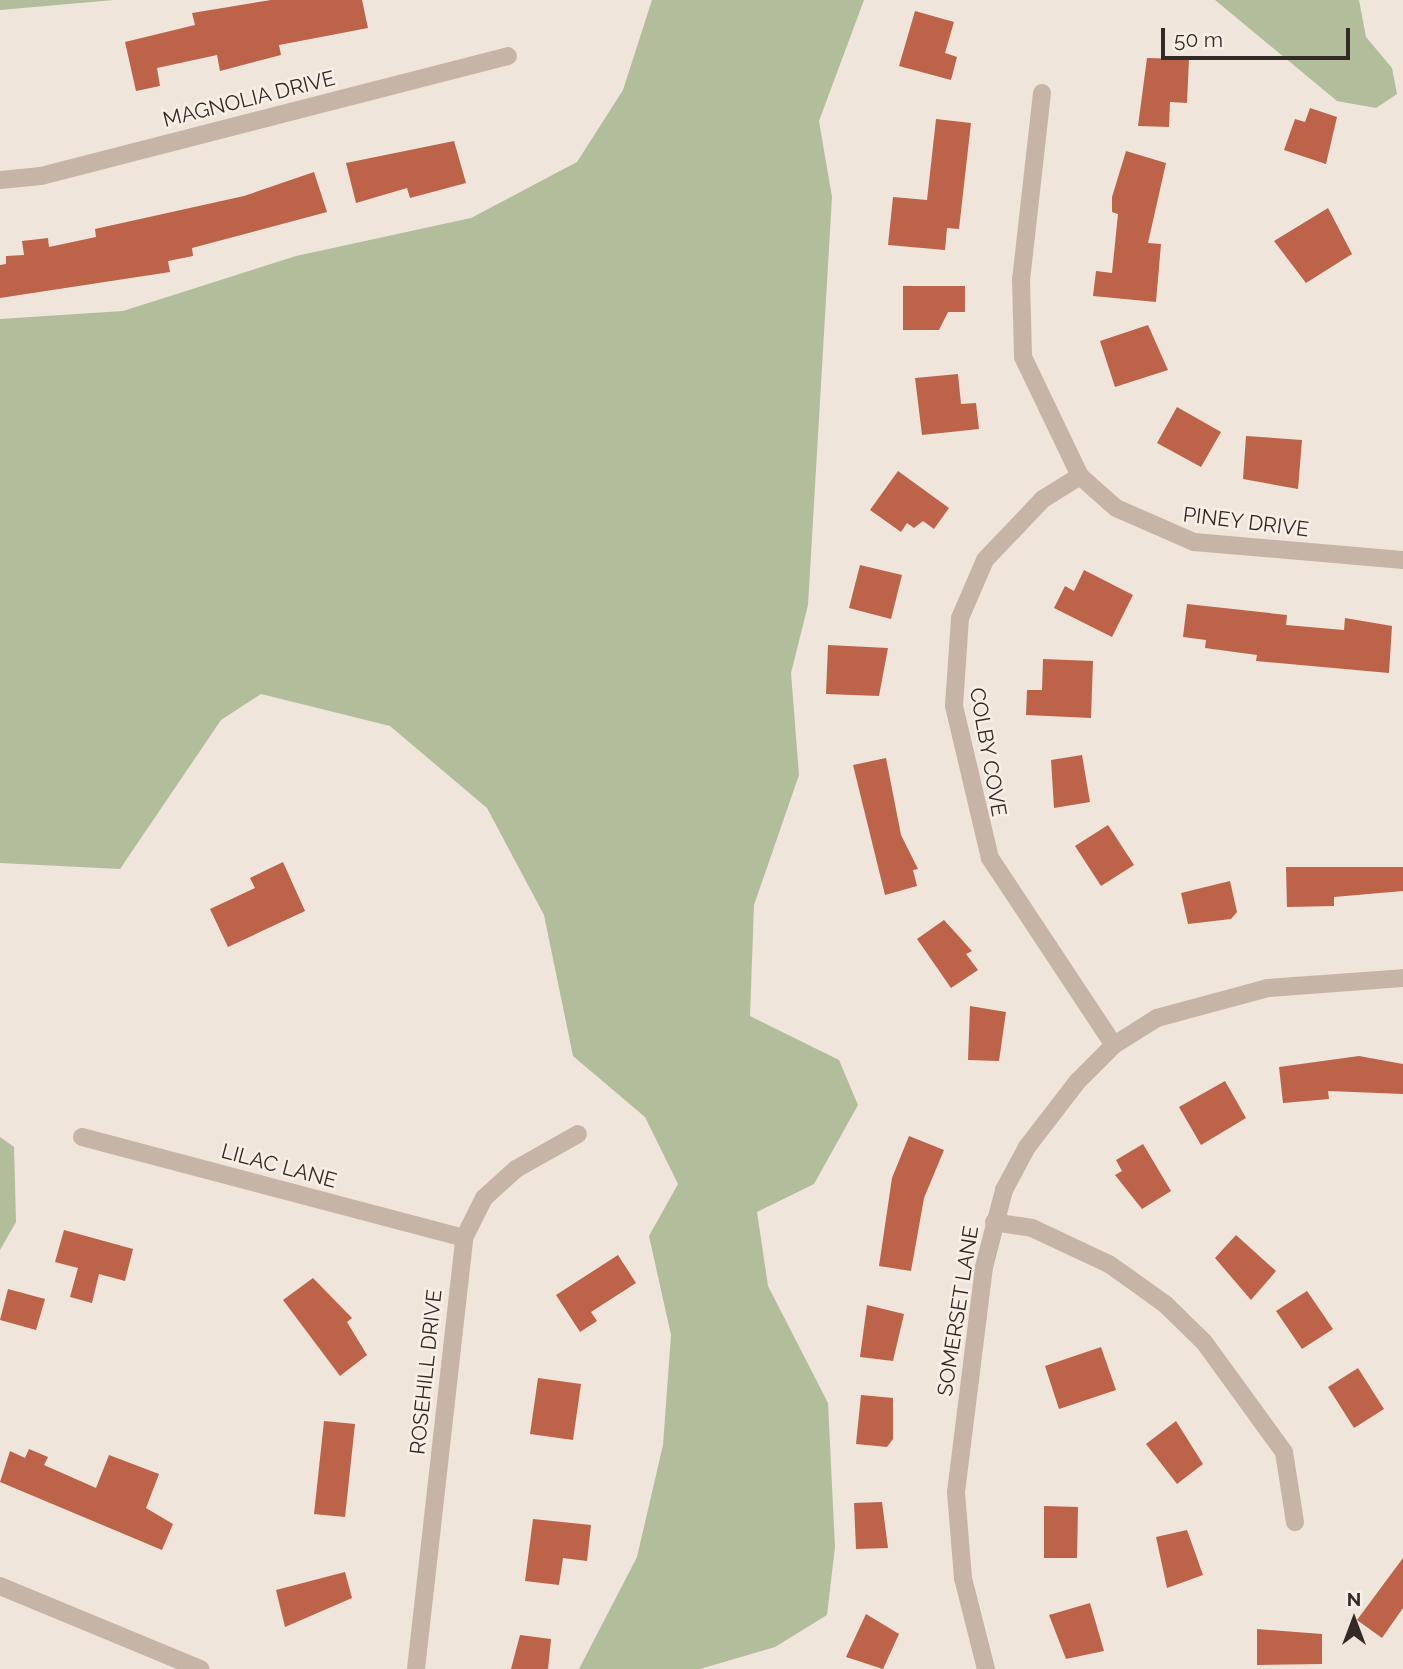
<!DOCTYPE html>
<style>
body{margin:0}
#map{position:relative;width:1403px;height:1669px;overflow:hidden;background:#efe5da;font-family:Raleway,sans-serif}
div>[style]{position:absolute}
.green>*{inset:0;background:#b2bd9b}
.building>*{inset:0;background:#bd634a}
.street>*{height:18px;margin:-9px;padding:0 9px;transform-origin:9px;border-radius:9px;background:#c6b5a7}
span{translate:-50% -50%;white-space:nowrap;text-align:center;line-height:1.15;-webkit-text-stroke:5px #f8efe6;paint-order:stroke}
.street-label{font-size:21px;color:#332a27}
.north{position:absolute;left:1319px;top:1585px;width:70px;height:70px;-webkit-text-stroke:5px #f8efe6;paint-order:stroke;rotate:0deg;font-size:19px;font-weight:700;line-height:28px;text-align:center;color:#332a27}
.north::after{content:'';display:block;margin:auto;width:24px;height:32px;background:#332a27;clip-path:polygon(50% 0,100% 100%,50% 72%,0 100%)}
.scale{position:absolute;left:1161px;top:28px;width:189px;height:32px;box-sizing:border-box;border:4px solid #332a27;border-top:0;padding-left:9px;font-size:21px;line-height:24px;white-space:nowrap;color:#332a27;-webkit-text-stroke:5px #f8efe6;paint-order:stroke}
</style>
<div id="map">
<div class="green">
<div style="clip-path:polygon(0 0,114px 0,0 10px)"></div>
<div style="clip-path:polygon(652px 0,864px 0,819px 121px,832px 197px,808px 605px,791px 673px,799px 775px,754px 905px,750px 1016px,839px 1060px,858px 1105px,814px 1184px,757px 1212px,768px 1286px,828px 1403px,835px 1547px,827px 1615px,775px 1647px,700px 1669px,579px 1669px,637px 1557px,663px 1445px,671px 1335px,649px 1236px,678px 1184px,645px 1117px,573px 1056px,544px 915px,487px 808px,390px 726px,261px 694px,221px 720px,120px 869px,0 863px,0 319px,123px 311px,296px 256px,471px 218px,577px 162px,623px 90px)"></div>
<div style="clip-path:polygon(1215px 0,1359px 0,1366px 37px,1392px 68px,1397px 94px,1376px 108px,1337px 101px)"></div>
<div style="clip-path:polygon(0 1137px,14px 1147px,16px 1222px,0 1250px)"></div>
</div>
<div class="building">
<div style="clip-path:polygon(271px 0,362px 0,368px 28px,279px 45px,281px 55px,220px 71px,217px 55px,157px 68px,160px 86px,136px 91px,125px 42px,195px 25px,192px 13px)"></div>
<div style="clip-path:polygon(915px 11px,954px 22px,945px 53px,957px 57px,951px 80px,899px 66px)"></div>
<div style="clip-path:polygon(1147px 58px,1189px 59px,1187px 103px,1170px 102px,1169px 127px,1138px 126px)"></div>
<div style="clip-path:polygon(1310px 108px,1337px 117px,1326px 164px,1284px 150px,1295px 119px,1305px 122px)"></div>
<div style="clip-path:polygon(936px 119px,971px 123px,959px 229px,947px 228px,945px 250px,888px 245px,893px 197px,927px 200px)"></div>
<div style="clip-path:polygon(454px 141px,466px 183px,410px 198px,407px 188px,356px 203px,346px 163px)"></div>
<div style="clip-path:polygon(1126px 151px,1166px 163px,1148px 243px,1161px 244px,1156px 302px,1093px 296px,1096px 271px,1112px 273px,1118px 214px,1112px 212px,1112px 197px)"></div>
<div style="clip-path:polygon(314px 172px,327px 212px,192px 248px,193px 256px,168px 261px,170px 272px,0 298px,0 265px,6px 264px,6px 256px,24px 255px,22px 241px,48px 238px,49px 247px,96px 237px,95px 229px,244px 196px)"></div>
<div style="clip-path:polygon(1328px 208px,1352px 254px,1306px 283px,1274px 241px)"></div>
<div style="clip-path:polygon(903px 286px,965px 286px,965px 312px,948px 312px,939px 330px,903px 330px)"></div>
<div style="clip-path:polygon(1148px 325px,1168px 370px,1115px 387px,1100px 341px)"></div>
<div style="clip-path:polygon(958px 374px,961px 404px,976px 403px,979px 429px,922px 435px,915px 378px)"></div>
<div style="clip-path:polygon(1177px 407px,1221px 432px,1201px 467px,1157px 443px)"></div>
<div style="clip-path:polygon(1246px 436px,1302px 440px,1298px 489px,1243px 479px)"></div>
<div style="clip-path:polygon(898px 471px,949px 508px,934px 529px,923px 521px,914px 528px,907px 523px,901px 532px,870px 510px)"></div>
<div style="clip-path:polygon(860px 565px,902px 575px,891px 619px,849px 608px)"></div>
<div style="clip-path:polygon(1084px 570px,1133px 595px,1112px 637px,1054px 608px,1065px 586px,1074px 591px)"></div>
<div style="clip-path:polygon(1187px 604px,1287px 615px,1286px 625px,1344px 630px,1345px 618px,1392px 626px,1389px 673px,1256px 661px,1257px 655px,1205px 648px,1206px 640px,1183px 637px)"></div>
<div style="clip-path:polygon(828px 645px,888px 648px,879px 696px,826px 694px)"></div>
<div style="clip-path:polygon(1043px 659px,1093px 661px,1091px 718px,1026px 715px,1027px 690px,1042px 690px)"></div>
<div style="clip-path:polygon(1082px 755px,1090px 802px,1054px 808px,1051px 760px)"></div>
<div style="clip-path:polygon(886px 758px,901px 835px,918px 869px,913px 870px,917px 886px,885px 895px,853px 765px)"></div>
<div style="clip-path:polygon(1108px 825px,1134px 865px,1101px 886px,1075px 846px)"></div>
<div style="clip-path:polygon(283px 862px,305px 911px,228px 947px,210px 909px,255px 888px,250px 878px)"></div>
<div style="clip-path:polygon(1286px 867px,1403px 867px,1403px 891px,1334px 897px,1334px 906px,1287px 907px)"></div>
<div style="clip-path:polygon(1230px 881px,1237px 912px,1231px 919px,1188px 924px,1181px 893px)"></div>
<div style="clip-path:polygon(944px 920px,972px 951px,966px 954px,978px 970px,951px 988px,917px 939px)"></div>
<div style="clip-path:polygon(970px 1006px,1006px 1012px,999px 1061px,968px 1060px)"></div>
<div style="clip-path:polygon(1359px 1056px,1403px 1064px,1403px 1094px,1328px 1091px,1329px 1099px,1283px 1103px,1279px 1067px)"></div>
<div style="clip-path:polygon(1225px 1081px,1246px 1118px,1201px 1145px,1179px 1107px)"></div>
<div style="clip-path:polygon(909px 1136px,944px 1150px,924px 1198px,911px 1271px,879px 1266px,892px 1178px)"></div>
<div style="clip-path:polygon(1143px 1144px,1171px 1191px,1142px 1209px,1115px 1175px,1122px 1171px,1116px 1160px)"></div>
<div style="clip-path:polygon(64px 1230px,133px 1249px,125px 1281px,99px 1274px,92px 1303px,70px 1297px,78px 1268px,55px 1262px)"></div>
<div style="clip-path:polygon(1236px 1235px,1276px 1271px,1251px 1300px,1215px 1258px)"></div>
<div style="clip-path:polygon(618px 1255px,636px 1283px,591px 1312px,597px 1321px,580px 1332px,556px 1295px)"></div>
<div style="clip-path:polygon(313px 1278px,352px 1318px,347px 1322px,367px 1355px,340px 1376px,283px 1300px)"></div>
<div style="clip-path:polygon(8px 1289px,45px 1299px,36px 1330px,0 1320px)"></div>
<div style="clip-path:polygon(1307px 1291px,1333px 1329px,1302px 1349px,1276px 1311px)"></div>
<div style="clip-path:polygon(867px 1305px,904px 1314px,893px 1361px,860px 1357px)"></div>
<div style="clip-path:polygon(1101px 1347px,1116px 1390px,1059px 1409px,1045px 1366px)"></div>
<div style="clip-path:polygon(1358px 1368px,1384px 1409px,1354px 1428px,1328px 1387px)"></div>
<div style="clip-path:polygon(538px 1378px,581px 1384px,573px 1440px,530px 1434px)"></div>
<div style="clip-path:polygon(861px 1395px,893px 1398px,893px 1439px,887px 1447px,856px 1444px)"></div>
<div style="clip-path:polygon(324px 1421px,355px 1424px,345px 1517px,314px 1514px)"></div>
<div style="clip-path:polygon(1176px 1421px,1203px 1464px,1177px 1484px,1146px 1444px)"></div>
<div style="clip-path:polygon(29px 1449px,48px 1457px,44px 1465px,96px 1488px,109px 1455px,159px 1474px,146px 1508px,173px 1524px,162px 1550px,0 1482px,10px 1451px,25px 1458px)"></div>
<div style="clip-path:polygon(882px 1502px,888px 1548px,856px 1549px,854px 1503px)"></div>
<div style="clip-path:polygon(1044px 1506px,1078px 1507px,1077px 1558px,1044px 1558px)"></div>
<div style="clip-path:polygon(533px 1519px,591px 1525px,587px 1561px,563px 1558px,559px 1585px,525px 1581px)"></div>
<div style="clip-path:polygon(1187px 1530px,1203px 1575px,1167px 1588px,1156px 1537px)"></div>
<div style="clip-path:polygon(1403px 1558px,1403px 1608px,1382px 1638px,1357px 1620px)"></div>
<div style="clip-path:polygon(345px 1572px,352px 1598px,285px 1627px,276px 1590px)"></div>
<div style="clip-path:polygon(1090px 1603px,1104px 1651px,1066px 1659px,1049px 1615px)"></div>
<div style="clip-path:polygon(866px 1614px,899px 1634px,883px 1669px,846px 1657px)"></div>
<div style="clip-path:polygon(1257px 1629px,1322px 1634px,1322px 1664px,1257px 1665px)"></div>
<div style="clip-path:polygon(520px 1635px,551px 1639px,548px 1669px,511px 1669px)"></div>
</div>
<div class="street">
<div style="left:1042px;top:93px;width:187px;rotate:96.4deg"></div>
<div style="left:1021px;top:279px;width:78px;rotate:88.5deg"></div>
<div style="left:1023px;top:357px;width:132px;rotate:64.4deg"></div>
<div style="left:1080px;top:476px;width:48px;rotate:41.6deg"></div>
<div style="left:1116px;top:508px;width:85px;rotate:23.6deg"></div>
<div style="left:1194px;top:542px;width:210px;rotate:4.9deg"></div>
<div style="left:0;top:180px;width:41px;rotate:-5.6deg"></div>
<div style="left:41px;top:176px;width:482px;rotate:-14.4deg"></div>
<div style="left:1080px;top:476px;width:44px;rotate:148.1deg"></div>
<div style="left:1043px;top:499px;width:84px;rotate:133.6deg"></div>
<div style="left:985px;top:560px;width:63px;rotate:113.3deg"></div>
<div style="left:960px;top:618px;width:88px;rotate:93.9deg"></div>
<div style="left:954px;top:706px;width:156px;rotate:76.7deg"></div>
<div style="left:990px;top:858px;width:224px;rotate:56.5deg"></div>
<div style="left:82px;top:1137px;width:395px;rotate:14.8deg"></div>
<div style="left:994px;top:1222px;width:38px;rotate:9deg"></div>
<div style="left:1032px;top:1228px;width:85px;rotate:25.1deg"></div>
<div style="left:1109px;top:1264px;width:69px;rotate:35.5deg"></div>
<div style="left:1165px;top:1304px;width:54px;rotate:44.3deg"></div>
<div style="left:1204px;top:1342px;width:136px;rotate:54deg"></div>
<div style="left:1284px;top:1452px;width:71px;rotate:81.1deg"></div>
<div style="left:0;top:1586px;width:217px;rotate:22.5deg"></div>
<div style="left:416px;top:1669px;width:434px;rotate:-83.6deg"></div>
<div style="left:464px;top:1238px;width:45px;rotate:-63.4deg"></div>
<div style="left:484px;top:1198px;width:43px;rotate:-42.2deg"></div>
<div style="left:516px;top:1169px;width:71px;rotate:-29.4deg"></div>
<div style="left:986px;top:1669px;width:94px;rotate:-104.2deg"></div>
<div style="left:963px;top:1578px;width:86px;rotate:-94.7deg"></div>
<div style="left:956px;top:1492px;width:227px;rotate:-82.9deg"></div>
<div style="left:984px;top:1267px;width:80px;rotate:-75.4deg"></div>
<div style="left:1004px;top:1190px;width:49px;rotate:-61.9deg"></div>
<div style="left:1027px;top:1147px;width:82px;rotate:-52.4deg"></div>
<div style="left:1077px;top:1082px;width:52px;rotate:-45deg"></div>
<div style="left:1114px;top:1045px;width:51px;rotate:-32.1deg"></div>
<div style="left:1157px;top:1018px;width:115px;rotate:-15.1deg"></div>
<div style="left:1268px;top:988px;width:135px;rotate:-4.2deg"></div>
</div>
<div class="street-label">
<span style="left:249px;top:99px;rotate:-14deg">MAGNOLIA DRIVE</span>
<span style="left:1246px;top:522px;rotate:7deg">PINEY DRIVE</span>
<span style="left:988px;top:752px;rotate:80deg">COLBY COVE</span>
<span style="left:279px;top:1166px;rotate:15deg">LILAC LANE</span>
<span style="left:958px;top:1311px;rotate:-81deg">SOMERSET LANE</span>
<span style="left:426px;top:1372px;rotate:-84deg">ROSEHILL DRIVE</span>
</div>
<div class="north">N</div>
<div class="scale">50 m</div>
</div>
